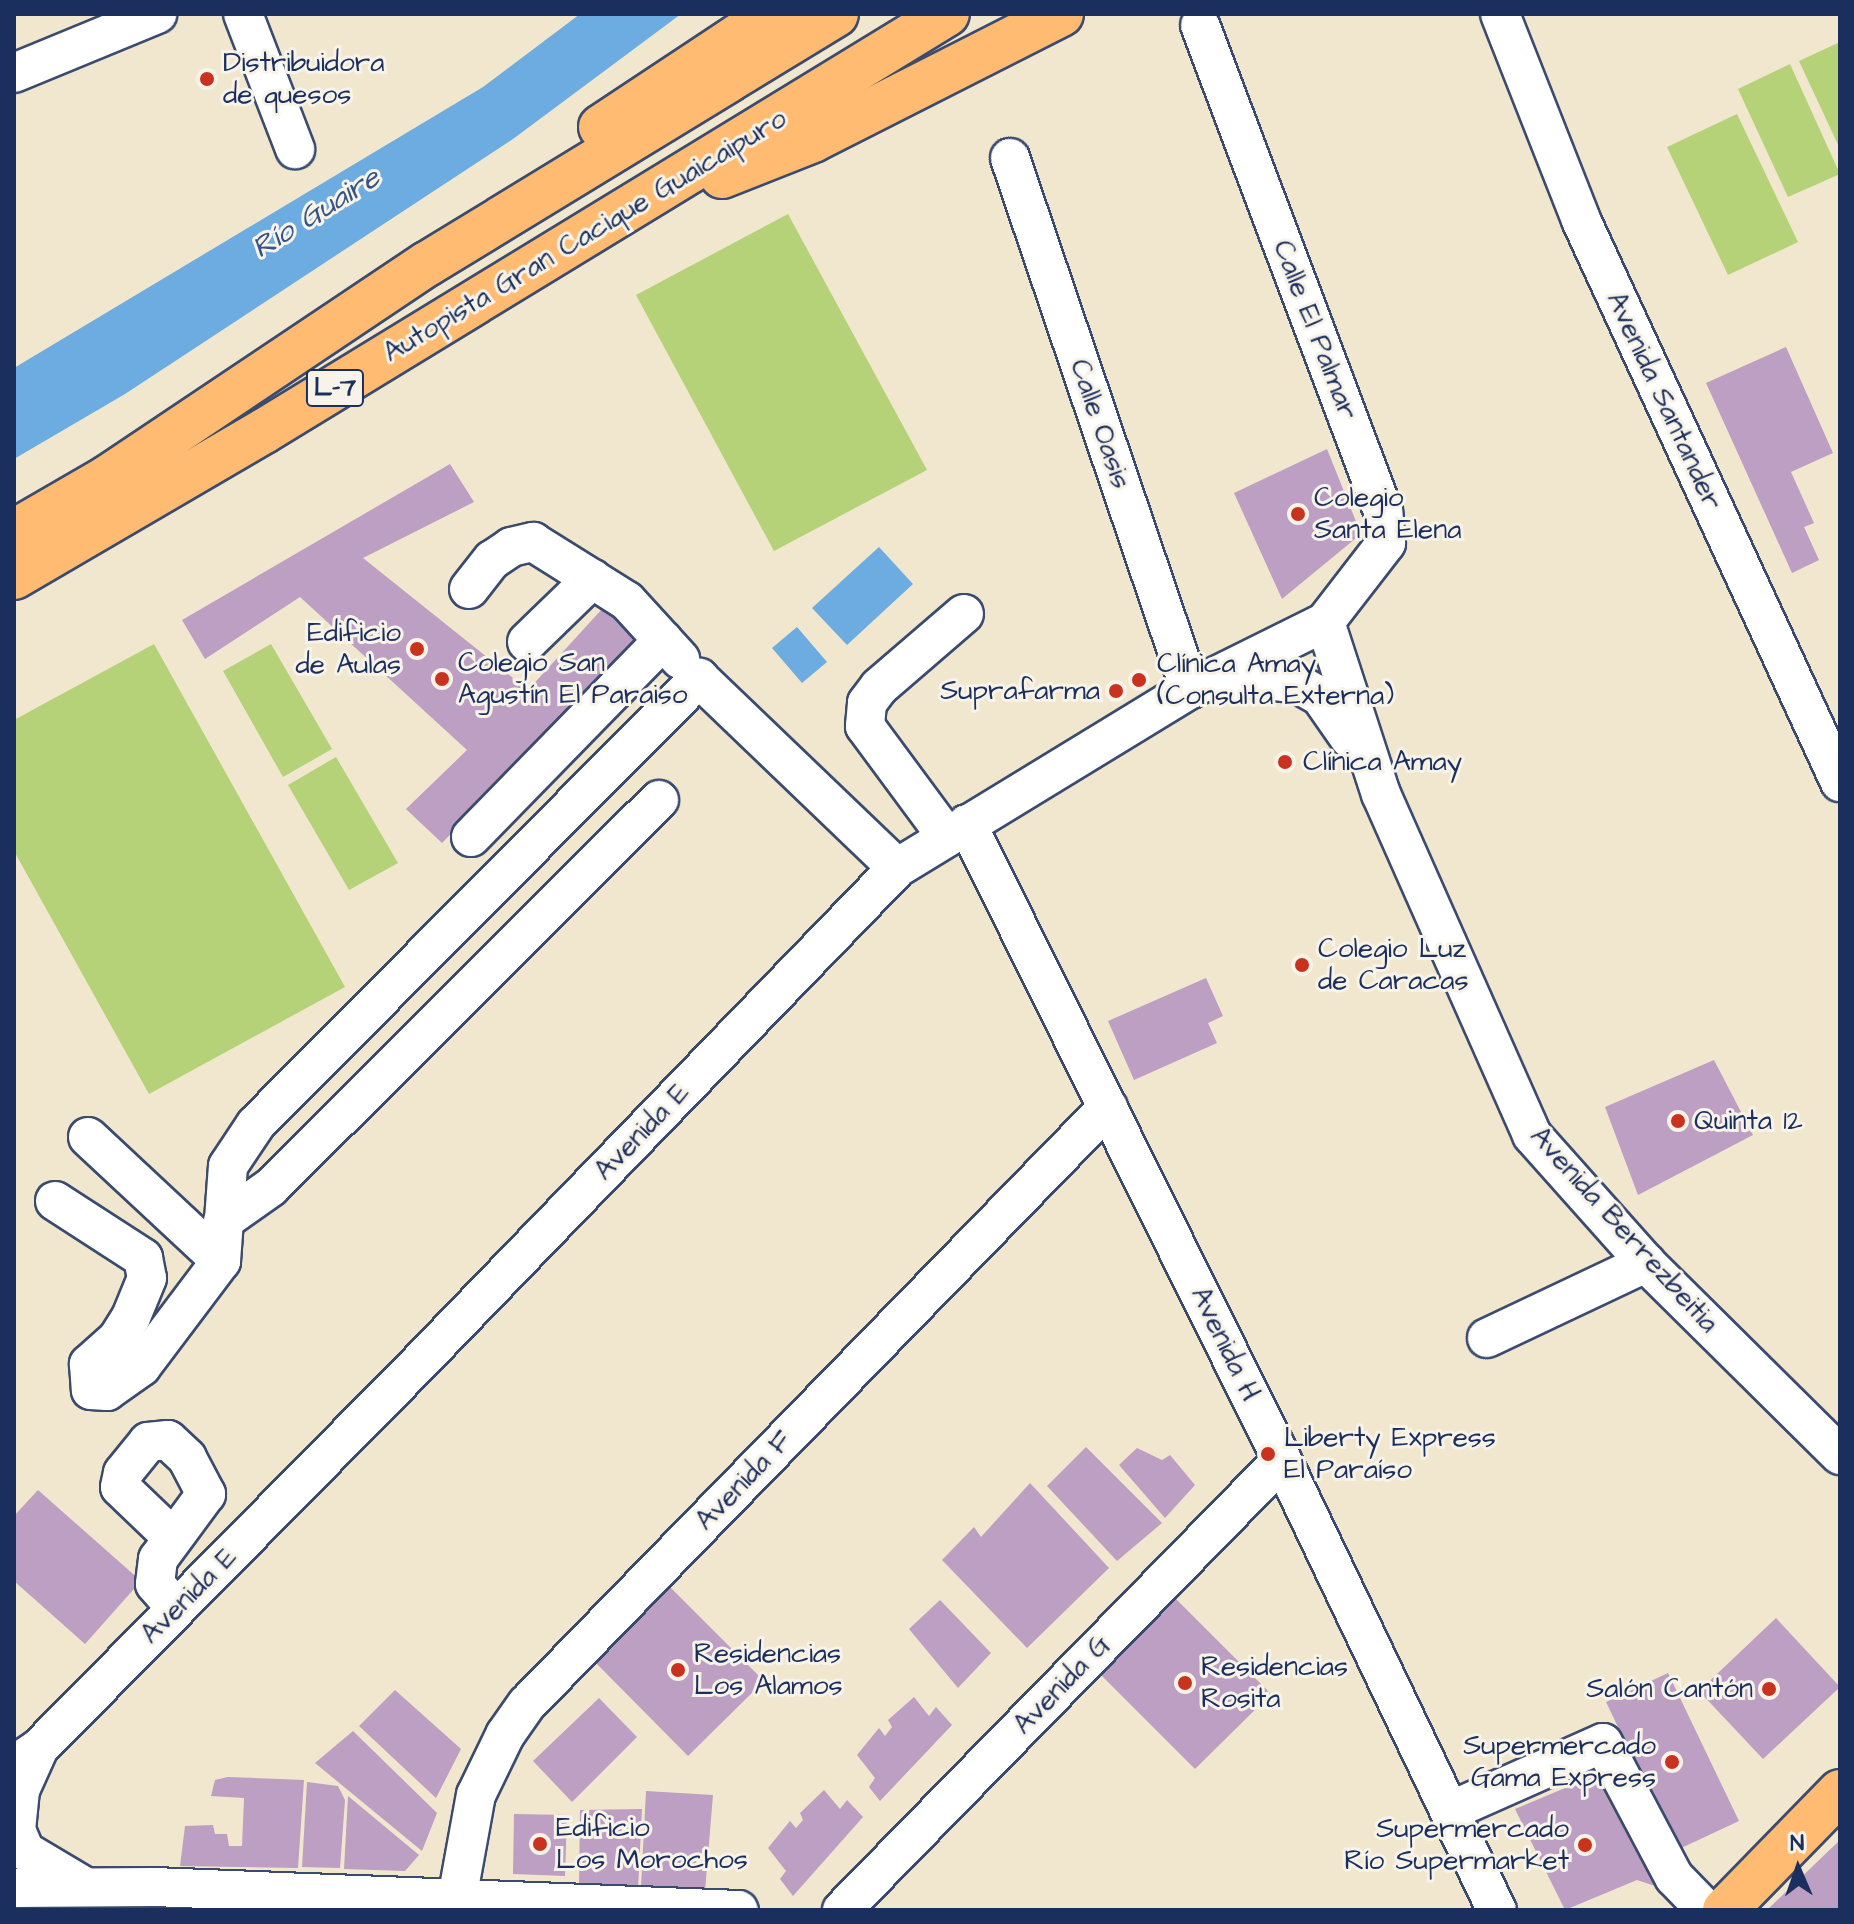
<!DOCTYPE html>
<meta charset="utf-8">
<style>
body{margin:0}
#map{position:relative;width:1854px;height:1924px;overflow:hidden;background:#f0e7ce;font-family:"Architects Daughter",sans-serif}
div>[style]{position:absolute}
.green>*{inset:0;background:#b5d278}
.water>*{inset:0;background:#6dace0}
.building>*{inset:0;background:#bc9fc3}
.roads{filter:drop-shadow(2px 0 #3b4b6f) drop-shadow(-2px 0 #3b4b6f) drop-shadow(0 2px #3b4b6f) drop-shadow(0 -2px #3b4b6f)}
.minor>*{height:38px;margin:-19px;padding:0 19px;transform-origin:19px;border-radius:19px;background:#fff}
.major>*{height:44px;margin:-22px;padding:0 22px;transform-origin:22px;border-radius:22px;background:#febb71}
.highway>*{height:44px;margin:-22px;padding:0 22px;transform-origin:22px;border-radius:22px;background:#febb71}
.dots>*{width:22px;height:22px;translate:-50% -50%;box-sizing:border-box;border:4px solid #f7f3e8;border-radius:50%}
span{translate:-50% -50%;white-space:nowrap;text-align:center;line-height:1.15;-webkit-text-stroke:6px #f7f3e8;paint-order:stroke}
.shield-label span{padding:2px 6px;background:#f7f3e8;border:2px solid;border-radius:6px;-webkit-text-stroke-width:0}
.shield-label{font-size:26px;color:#1b2f5e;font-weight:700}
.poi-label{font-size:28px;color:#1b2f5e}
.left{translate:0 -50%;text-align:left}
.right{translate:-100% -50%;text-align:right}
.street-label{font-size:28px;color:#1b2f5e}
.water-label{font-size:30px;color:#345485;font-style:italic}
.frame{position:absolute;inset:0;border:16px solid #1b2f5e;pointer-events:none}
.north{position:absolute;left:1758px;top:1828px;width:80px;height:80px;-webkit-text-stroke:6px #f7f3e8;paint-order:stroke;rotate:358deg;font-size:22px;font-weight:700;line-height:32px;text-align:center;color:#1b2f5e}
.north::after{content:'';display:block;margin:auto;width:28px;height:36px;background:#1b2f5e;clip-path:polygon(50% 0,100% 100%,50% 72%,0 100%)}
</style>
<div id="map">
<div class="green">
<div style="clip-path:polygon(1840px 42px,1840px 149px,1799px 61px)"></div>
<div style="clip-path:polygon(1790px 64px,1840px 174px,1788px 197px,1738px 89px)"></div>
<div style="clip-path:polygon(1737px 114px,1798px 242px,1728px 275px,1667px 147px)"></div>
<div style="clip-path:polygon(788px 214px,927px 470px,774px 551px,636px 295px)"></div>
<div style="clip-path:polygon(154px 644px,345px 987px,149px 1094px,14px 851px,14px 720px)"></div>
<div style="clip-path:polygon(271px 644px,332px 749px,283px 777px,223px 671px)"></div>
<div style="clip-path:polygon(336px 757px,398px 863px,349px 890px,288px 785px)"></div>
</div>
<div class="water">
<div style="clip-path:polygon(580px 14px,681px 14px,513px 139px,125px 394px,14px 459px,14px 368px,483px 87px)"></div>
<div style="clip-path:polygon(879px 547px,913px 584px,847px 645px,812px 608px)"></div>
<div style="clip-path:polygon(797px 627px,827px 662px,802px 683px,772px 648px)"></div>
</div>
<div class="building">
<div style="clip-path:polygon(1786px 347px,1833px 453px,1791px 472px,1814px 523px,1804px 527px,1819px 560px,1792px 573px,1706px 383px)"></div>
<div style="clip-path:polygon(1327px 449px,1361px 534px,1282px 599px,1234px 493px)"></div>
<div style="clip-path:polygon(450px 464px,474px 502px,363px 558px,528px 690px,602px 609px,640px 639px,442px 843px,406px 809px,467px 750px,300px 597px,205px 659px,182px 620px)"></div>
<div style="clip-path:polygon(1206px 978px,1223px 1016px,1208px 1023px,1217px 1043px,1134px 1080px,1108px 1021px)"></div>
<div style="clip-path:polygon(1714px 1060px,1753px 1135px,1638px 1195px,1605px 1107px)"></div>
<div style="clip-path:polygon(1086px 1447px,1162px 1523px,1117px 1561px,1047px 1486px)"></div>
<div style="clip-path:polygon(1137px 1448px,1162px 1460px,1170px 1455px,1195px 1485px,1165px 1518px,1119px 1465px)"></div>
<div style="clip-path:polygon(1030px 1483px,1109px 1568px,1027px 1648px,942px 1560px,974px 1527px,981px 1537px)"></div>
<div style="clip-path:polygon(38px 1490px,141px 1581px,85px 1644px,14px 1581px,14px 1516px)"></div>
<div style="clip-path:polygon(668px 1585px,764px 1681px,688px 1756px,592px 1659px)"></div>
<div style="clip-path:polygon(1175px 1598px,1271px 1694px,1195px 1769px,1099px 1673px)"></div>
<div style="clip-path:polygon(940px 1600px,991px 1653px,958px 1688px,909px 1629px)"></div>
<div style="clip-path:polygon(1776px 1618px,1840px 1687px,1763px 1759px,1699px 1691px)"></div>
<div style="clip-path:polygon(1668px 1673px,1739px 1821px,1677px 1850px,1606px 1702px)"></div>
<div style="clip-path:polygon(395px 1690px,461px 1749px,436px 1798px,359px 1726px)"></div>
<div style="clip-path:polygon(914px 1697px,929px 1716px,936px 1707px,952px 1725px,880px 1801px,869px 1787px,875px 1778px,857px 1755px,879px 1728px,885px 1736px,892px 1727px,888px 1720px)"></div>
<div style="clip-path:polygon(599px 1698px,637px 1737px,572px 1802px,533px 1761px)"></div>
<div style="clip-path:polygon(353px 1731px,437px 1813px,422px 1851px,315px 1763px)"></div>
<div style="clip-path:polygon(1603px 1772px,1655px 1886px,1637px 1880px,1565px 1910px,1515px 1809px)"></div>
<div style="clip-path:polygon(228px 1777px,304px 1780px,298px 1868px,180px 1866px,185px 1826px,213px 1825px,215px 1834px,227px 1834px,229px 1846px,242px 1846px,244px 1798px,211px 1796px,215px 1780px)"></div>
<div style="clip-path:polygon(307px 1782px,338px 1786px,345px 1800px,340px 1868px,302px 1867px)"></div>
<div style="clip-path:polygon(824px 1790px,840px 1809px,847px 1800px,863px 1817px,793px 1896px,780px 1879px,786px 1871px,768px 1848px,790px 1821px,796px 1828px,803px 1820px,800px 1813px)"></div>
<div style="clip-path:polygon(646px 1791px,713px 1795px,705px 1891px,641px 1887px)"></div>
<div style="clip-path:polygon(348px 1796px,419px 1855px,405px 1871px,344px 1869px)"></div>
<div style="clip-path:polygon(642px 1809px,638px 1889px,579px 1886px,580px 1810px)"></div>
<div style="clip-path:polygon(514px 1814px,567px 1815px,565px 1876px,513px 1874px)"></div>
<div style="clip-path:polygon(1840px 1840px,1840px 1910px,1767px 1910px)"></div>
</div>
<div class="roads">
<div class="minor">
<div style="left:243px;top:14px;width:145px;rotate:68.9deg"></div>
<div style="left:1500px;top:14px;width:221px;rotate:68.5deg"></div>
<div style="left:1581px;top:220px;width:619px;rotate:65.26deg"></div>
<div style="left:14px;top:73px;width:155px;rotate:-22.4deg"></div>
<div style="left:1010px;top:158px;width:561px;rotate:71.27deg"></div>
<div style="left:469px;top:589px;width:37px;rotate:-52deg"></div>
<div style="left:492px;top:560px;width:23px;rotate:-34deg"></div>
<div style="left:511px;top:547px;width:23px;rotate:-13deg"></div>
<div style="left:533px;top:542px;width:70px;rotate:32.1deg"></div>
<div style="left:1325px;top:622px;width:181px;rotate:72deg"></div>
<div style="left:1381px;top:794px;width:373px;rotate:66.1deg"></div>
<div style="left:1532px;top:1135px;width:171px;rotate:48.3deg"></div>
<div style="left:1646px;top:1263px;width:273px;rotate:44.7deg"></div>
<div style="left:527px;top:642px;width:91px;rotate:-44.1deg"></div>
<div style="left:592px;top:579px;width:41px;rotate:32.2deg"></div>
<div style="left:627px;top:601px;width:79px;rotate:47.6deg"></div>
<div style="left:1219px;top:684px;width:32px;rotate:-11deg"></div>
<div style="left:1250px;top:678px;width:48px;rotate:7.1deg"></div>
<div style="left:1298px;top:684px;width:25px;rotate:29deg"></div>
<div style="left:1320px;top:696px;width:52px;rotate:55.1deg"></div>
<div style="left:967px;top:824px;width:710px;rotate:63.65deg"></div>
<div style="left:1282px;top:1460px;width:499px;rotate:64.5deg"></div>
<div style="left:471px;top:837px;width:275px;rotate:-45.7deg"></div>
<div style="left:947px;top:837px;width:138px;rotate:-126.5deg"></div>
<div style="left:865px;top:726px;width:23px;rotate:-85deg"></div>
<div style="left:867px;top:703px;width:20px;rotate:-53deg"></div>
<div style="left:879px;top:687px;width:112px;rotate:-40.7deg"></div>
<div style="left:88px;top:1137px;width:182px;rotate:43deg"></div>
<div style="left:55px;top:1201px;width:105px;rotate:32.9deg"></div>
<div style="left:143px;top:1258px;width:20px;rotate:79deg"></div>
<div style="left:147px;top:1278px;width:42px;rotate:112.3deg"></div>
<div style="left:131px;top:1317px;width:26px;rotate:122deg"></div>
<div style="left:117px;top:1339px;width:38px;rotate:138deg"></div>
<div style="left:89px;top:1364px;width:26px;rotate:86deg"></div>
<div style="left:91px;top:1390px;width:16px;rotate:4deg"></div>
<div style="left:107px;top:1391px;width:42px;rotate:-35.2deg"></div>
<div style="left:141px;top:1367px;width:133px;rotate:-53deg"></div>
<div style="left:221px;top:1261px;width:95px;rotate:-85.8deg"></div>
<div style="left:228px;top:1166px;width:50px;rotate:-56.3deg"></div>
<div style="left:256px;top:1124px;width:629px;rotate:-45.19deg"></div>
<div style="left:699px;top:678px;width:274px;rotate:43.8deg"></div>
<div style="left:223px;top:1221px;width:59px;rotate:-35.3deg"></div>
<div style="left:271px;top:1187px;width:548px;rotate:-44.93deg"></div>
<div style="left:1487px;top:1338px;width:176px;rotate:-25.3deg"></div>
<div style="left:170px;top:1535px;width:69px;rotate:-136.2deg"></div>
<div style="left:120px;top:1487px;width:14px;rotate:-78deg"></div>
<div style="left:123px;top:1473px;width:40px;rotate:-51deg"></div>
<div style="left:148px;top:1442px;width:20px;rotate:-6deg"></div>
<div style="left:168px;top:1440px;width:26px;rotate:43deg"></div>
<div style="left:187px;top:1458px;width:41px;rotate:62.2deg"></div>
<div style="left:206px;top:1494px;width:81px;rotate:126.4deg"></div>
<div style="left:158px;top:1559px;width:25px;rotate:97deg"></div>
<div style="left:155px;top:1584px;width:32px;rotate:49deg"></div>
<div style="left:39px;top:1748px;width:46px;rotate:114.3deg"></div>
<div style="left:20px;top:1790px;width:40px;rotate:95.7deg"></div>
<div style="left:16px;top:1830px;width:23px;rotate:67deg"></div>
<div style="left:25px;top:1851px;width:66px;rotate:30.8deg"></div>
<div style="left:14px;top:1765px;width:30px;rotate:-34deg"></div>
<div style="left:39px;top:1748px;width:537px;rotate:-45.38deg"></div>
<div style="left:416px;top:1366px;width:692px;rotate:-45.99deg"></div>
<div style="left:897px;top:868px;width:343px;rotate:-31.4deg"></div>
<div style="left:1190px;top:689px;width:151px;rotate:-26.4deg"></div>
<div style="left:1325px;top:622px;width:100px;rotate:-52.3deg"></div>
<div style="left:1386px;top:543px;width:32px;rotate:-95deg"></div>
<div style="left:1383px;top:511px;width:519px;rotate:-110.63deg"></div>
<div style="left:1450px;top:1811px;width:167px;rotate:-24deg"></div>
<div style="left:1603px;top:1743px;width:152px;rotate:62.1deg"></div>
<div style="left:1674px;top:1877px;width:46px;rotate:45.9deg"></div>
<div style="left:14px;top:1888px;width:140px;rotate:-0.4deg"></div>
<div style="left:154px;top:1887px;width:585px;rotate:2.25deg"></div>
<div style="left:455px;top:1910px;width:117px;rotate:-79.7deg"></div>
<div style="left:476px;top:1795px;width:67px;rotate:-64.2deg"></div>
<div style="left:505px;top:1735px;width:38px;rotate:-55deg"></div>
<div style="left:527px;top:1704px;width:833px;rotate:-45.78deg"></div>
<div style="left:842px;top:1910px;width:629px;rotate:-45.64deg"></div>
</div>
<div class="major">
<div style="left:1725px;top:1910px;width:165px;rotate:-45.7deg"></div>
</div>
<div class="highway">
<div style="left:601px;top:127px;width:205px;rotate:-33.5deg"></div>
<div style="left:722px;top:176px;width:98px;rotate:-21.6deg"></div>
<div style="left:813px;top:140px;width:278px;rotate:-26.9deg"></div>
<div style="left:14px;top:532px;width:108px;rotate:-30.1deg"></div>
<div style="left:107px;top:478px;width:385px;rotate:-33.8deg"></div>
<div style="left:427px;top:264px;width:479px;rotate:-31.4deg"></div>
<div style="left:14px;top:577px;width:290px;rotate:-30.3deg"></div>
<div style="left:264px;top:431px;width:800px;rotate:-31.41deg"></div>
</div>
</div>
<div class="dots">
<div style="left:207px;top:79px;background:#c8321e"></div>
<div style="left:1298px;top:514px;background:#c8321e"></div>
<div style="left:417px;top:649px;background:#c8321e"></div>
<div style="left:442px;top:679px;background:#c8321e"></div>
<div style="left:1139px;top:680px;background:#c8321e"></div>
<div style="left:1116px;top:691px;background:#c8321e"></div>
<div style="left:1285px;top:762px;background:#c8321e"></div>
<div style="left:1302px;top:965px;background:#c8321e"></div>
<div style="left:1678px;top:1121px;background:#c8321e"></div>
<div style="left:1268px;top:1454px;background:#c8321e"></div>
<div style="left:678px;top:1670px;background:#c8321e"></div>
<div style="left:1185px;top:1683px;background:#c8321e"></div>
<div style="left:1769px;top:1689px;background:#c8321e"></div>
<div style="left:1672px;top:1762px;background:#c8321e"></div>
<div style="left:540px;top:1844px;background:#c8321e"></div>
<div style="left:1585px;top:1845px;background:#c8321e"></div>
</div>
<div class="shield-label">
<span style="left:335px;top:388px">L-7</span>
</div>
<div class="poi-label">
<span class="left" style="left:223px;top:79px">Distribuidora<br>de quesos</span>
<span class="left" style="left:1314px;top:514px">Colegio<br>Santa Elena</span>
<span class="right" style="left:401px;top:649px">Edificio<br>de Aulas</span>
<span class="left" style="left:458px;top:679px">Colegio San<br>Agustín El Paraiso</span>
<span class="left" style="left:1157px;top:680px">Clínica Amay<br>(Consulta Externa)</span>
<span class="right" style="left:1100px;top:691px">Suprafarma</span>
<span class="left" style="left:1303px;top:762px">Clínica Amay</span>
<span class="left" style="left:1318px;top:965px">Colegio Luz<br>de Caracas</span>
<span class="left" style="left:1694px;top:1121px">Quinta 12</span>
<span class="left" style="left:1284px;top:1454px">Liberty Express<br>El Paraíso</span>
<span class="left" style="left:694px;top:1670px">Residencias<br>Los Alamos</span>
<span class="left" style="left:1201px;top:1683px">Residencias<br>Rosita</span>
<span class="right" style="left:1753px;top:1689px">Salón Cantón</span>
<span class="right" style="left:1656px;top:1762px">Supermercado<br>Gama Express</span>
<span class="left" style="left:556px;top:1844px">Edificio<br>Los Morochos</span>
<span class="right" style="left:1569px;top:1845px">Supermercado<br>Río Supermarket</span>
</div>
<div class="street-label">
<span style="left:585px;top:236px;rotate:-31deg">Autopista Gran Cacique Guaicaipuro</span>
<span style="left:1315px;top:330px;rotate:69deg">Calle El Palmar</span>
<span style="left:1664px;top:401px;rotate:65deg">Avenida Santander</span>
<span style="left:1100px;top:424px;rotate:71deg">Calle Oasis</span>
<span style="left:642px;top:1132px;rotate:-46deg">Avenida E</span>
<span style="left:1624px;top:1230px;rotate:48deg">Avenida Berrezbeitia</span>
<span style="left:1225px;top:1344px;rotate:64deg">Avenida H</span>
<span style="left:744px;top:1481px;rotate:-46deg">Avenida F</span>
<span style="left:189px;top:1596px;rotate:-45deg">Avenida E</span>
<span style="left:1062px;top:1685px;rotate:-46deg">Avenida G</span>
</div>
<div class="water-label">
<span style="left:316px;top:213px;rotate:-32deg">Río Guaire</span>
</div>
<div class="frame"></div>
<div class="north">N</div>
</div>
